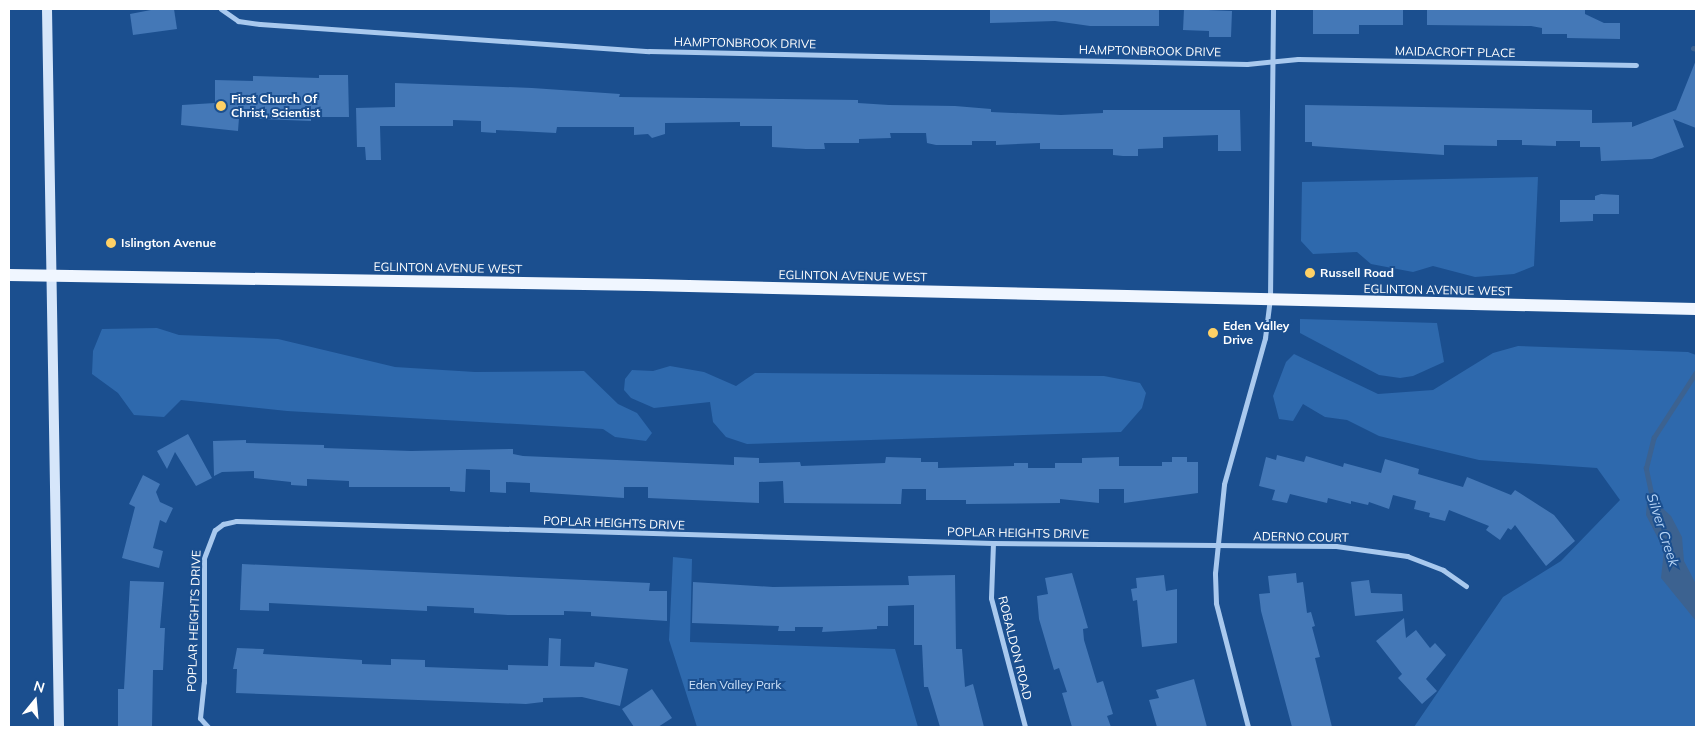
<!DOCTYPE html>
<style>
body{margin:0}
#map{position:relative;width:1705px;height:736px;overflow:hidden;background:#1b4f8f;font-family:Mulish,sans-serif}
div>[style]{position:absolute}
.green>*{inset:0;background:#2e69ad}
.water>*{inset:0;background:#3c6290}
.stream>*{height:5px;margin:-2.5px;padding:0 2.5px;transform-origin:2.5px;border-radius:2.5px;background:#3c6290}
.building>*{inset:0;background:#4478b7}
.street>*{height:5px;margin:-2.5px;padding:0 2.5px;transform-origin:2.5px;border-radius:2.5px;background:#a9c9ee}
.secondary>*{height:10px;margin:-5px;padding:0 5px;transform-origin:5px;border-radius:5px;background:#d6e6fa}
.primary>*{height:12px;margin:-6px;padding:0 6px;transform-origin:6px;border-radius:6px;background:#f0f6ff}
.dots>*{width:14px;height:14px;translate:-50% -50%;box-sizing:border-box;border:2px solid #1b4f8f;border-radius:50%}
span{translate:-50% -50%;white-space:nowrap;text-align:center;line-height:1.15;-webkit-text-stroke:4px #1b4f8f;paint-order:stroke}
.street-label{font-size:12px;color:#fff}
.poi-label{font-size:12px;color:#fff;font-weight:700}
.left{translate:0 -50%;text-align:left}
.park-label{font-size:12px;color:#cfe3fa}
.water-label{font-size:14px;color:#b5d3f5;font-style:italic}
.frame{position:absolute;inset:0;border:10px solid #fff;pointer-events:none}
.north{position:absolute;left:10px;top:676px;width:50px;height:50px;-webkit-text-stroke:4px #1b4f8f;paint-order:stroke;rotate:17deg;font-size:14px;font-weight:700;line-height:20px;text-align:center;color:#fff}
.north::after{content:'';display:block;margin:auto;width:18px;height:22px;background:#fff;clip-path:polygon(50% 0,100% 100%,50% 72%,0 100%)}
</style>
<div id="map">
<div class="green">
<div style="clip-path:polygon(1538px 177px,1534px 266px,1514px 274px,1475px 277px,1433px 266px,1413px 272px,1371px 264px,1357px 252px,1313px 254px,1301px 241px,1302px 182px)"></div>
<div style="clip-path:polygon(1300px 319px,1437px 323px,1444px 362px,1413px 376px,1400px 378px,1379px 375px,1300px 333px)"></div>
<div style="clip-path:polygon(157px 328px,179px 335px,278px 339px,395px 367px,475px 372px,584px 371px,618px 404px,637px 413px,652px 433px,646px 441px,615px 437px,603px 429px,287px 411px,181px 400px,164px 417px,134px 415px,118px 393px,92px 374px,93px 351px,102px 329px)"></div>
<div style="clip-path:polygon(1518px 346px,1688px 352px,1696px 355px,1696px 727px,1414px 727px,1503px 597px,1561px 561px,1620px 500px,1597px 468px,1479px 460px,1379px 436px,1347px 420px,1325px 417px,1303px 404px,1293px 421px,1279px 419px,1273px 396px,1286px 362px,1294px 354px,1378px 394px,1433px 390px,1493px 353px)"></div>
<div style="clip-path:polygon(670px 366px,704px 372px,736px 386px,755px 373px,1104px 376px,1140px 383px,1146px 393px,1142px 408px,1121px 432px,747px 444px,726px 437px,713px 422px,710px 402px,654px 408px,631px 398px,624px 390px,625px 379px,632px 370px,653px 371px)"></div>
<div style="clip-path:polygon(673px 557px,692px 559px,690px 642px,895px 649px,918px 727px,697px 727px,669px 640px)"></div>
</div>
<div class="water">
<div style="clip-path:polygon(1655px 496px,1658px 497px,1659px 505px,1671px 516px,1682px 537px,1684px 561px,1696px 584px,1696px 621px,1661px 578px,1664px 550px,1646px 515px,1647px 501px)"></div>
</div>
<div class="stream">
<div style="left:1693px;top:48px;width:3px;rotate:18deg"></div>
<div style="left:1653px;top:502px;width:35px;rotate:-102deg"></div>
<div style="left:1646px;top:468px;width:32px;rotate:-76deg"></div>
<div style="left:1654px;top:437px;width:77px;rotate:-57.1deg"></div>
</div>
<div class="building">
<div style="clip-path:polygon(156px 9px,174px 9px,177px 29px,133px 35px,130px 14px)"></div>
<div style="clip-path:polygon(990px 9px,1159px 9px,1159px 26px,1090px 26px,1055px 21px,990px 23px)"></div>
<div style="clip-path:polygon(1184px 9px,1232px 11px,1231px 37px,1209px 37px,1209px 31px,1183px 30px)"></div>
<div style="clip-path:polygon(1313px 9px,1403px 9px,1403px 25px,1359px 25px,1359px 34px,1313px 34px)"></div>
<div style="clip-path:polygon(1427px 9px,1585px 9px,1585px 14px,1604px 23px,1620px 23px,1620px 39px,1567px 38px,1567px 34px,1542px 34px,1542px 28px,1531px 26px,1427px 25px)"></div>
<div style="clip-path:polygon(1696px 60px,1696px 128px,1673px 119px,1684px 147px,1652px 159px,1601px 161px,1600px 147px,1580px 147px,1580px 141px,1556px 141px,1556px 146px,1522px 145px,1522px 140px,1497px 140px,1497px 146px,1444px 145px,1444px 155px,1312px 146px,1312px 142px,1305px 142px,1305px 105px,1592px 110px,1592px 123px,1632px 122px,1632px 127px,1676px 110px)"></div>
<div style="clip-path:polygon(319px 75px,348px 75px,349px 117px,311px 117px,311px 121px,239px 118px,238px 131px,181px 125px,182px 105px,215px 103px,215px 80px,253px 81px,253px 76px,319px 78px)"></div>
<div style="clip-path:polygon(395px 83px,532px 88px,620px 94px,619px 97px,858px 100px,858px 103px,889px 105px,955px 106px,991px 109px,991px 112px,1061px 115px,1103px 113px,1103px 110px,1240px 110px,1241px 151px,1218px 151px,1218px 135px,1163px 137px,1163px 148px,1138px 149px,1138px 156px,1123px 156px,1113px 155px,1113px 149px,1040px 149px,1040px 143px,996px 145px,996px 141px,972px 141px,972px 145px,936px 145px,927px 143px,926px 133px,890px 133px,891px 138px,859px 139px,859px 143px,824px 143px,825px 149px,806px 149px,772px 147px,772px 126px,740px 126px,740px 122px,665px 123px,665px 134px,652px 138px,648px 134px,634px 135px,634px 127px,557px 127px,556px 133px,496px 130px,496px 133px,481px 132px,481px 121px,453px 120px,453px 126px,380px 126px,381px 160px,366px 160px,365px 147px,357px 147px,356px 108px,395px 107px)"></div>
<div style="clip-path:polygon(1601px 194px,1619px 195px,1619px 214px,1593px 214px,1593px 221px,1560px 222px,1560px 200px,1595px 200px,1595px 196px)"></div>
<div style="clip-path:polygon(188px 434px,212px 478px,196px 486px,175px 452px,167px 469px,157px 451px)"></div>
<div style="clip-path:polygon(246px 440px,246px 443px,324px 445px,324px 448px,411px 451px,513px 449px,513px 454px,523px 456px,734px 465px,734px 457px,759px 458px,759px 463px,800px 462px,801px 466px,885px 463px,886px 457px,921px 458px,921px 462px,938px 462px,938px 468px,1014px 466px,1014px 463px,1028px 463px,1028px 468px,1055px 468px,1055px 463px,1082px 463px,1082px 458px,1119px 457px,1119px 466px,1162px 466px,1162px 462px,1172px 462px,1172px 457px,1187px 457px,1187px 462px,1198px 462px,1198px 493px,1124px 503px,1124px 489px,1099px 489px,1099px 503px,1060px 499px,1060px 503px,966px 504px,966px 500px,926px 500px,926px 489px,902px 489px,901px 504px,784px 503px,783px 481px,759px 482px,759px 503px,648px 498px,648px 487px,624px 487px,624px 498px,530px 492px,530px 483px,506px 482px,506px 493px,490px 492px,490px 470px,466px 469px,465px 492px,450px 491px,450px 487px,349px 487px,349px 481px,307px 479px,307px 486px,291px 485px,291px 482px,254px 478px,254px 471px,222px 472px,214px 476px,213px 441px)"></div>
<div style="clip-path:polygon(1277px 455px,1304px 462px,1306px 456px,1343px 467px,1344px 463px,1381px 473px,1385px 459px,1419px 469px,1418px 474px,1463px 487px,1467px 477px,1511px 495px,1515px 490px,1554px 515px,1575px 541px,1546px 566px,1515px 525px,1511px 530px,1508px 528px,1500px 540px,1486px 530px,1489px 526px,1449px 510px,1445px 521px,1429px 517px,1430px 513px,1414px 509px,1416px 501px,1393px 495px,1389px 509px,1369px 502px,1368px 505px,1351px 501px,1351px 504px,1328px 498px,1327px 503px,1290px 494px,1287px 503px,1272px 500px,1275px 490px,1259px 486px,1266px 457px,1276px 460px)"></div>
<div style="clip-path:polygon(143px 475px,160px 484px,156px 492px,160px 502px,173px 508px,166px 523px,160px 520px,153px 548px,163px 551px,159px 568px,122px 558px,135px 507px,129px 504px)"></div>
<div style="clip-path:polygon(242px 564px,650px 583px,649px 591px,667px 591px,667px 621px,591px 616px,591px 612px,564px 611px,564px 615px,508px 615px,474px 613px,474px 608px,427px 606px,427px 611px,269px 603px,269px 611px,240px 610px)"></div>
<div style="clip-path:polygon(1072px 573px,1088px 628px,1083px 629px,1084px 640px,1097px 683px,1103px 681px,1113px 714px,1107px 716px,1111px 727px,1072px 727px,1062px 693px,1067px 692px,1059px 668px,1054px 670px,1039px 619px,1037px 596px,1048px 594px,1045px 578px)"></div>
<div style="clip-path:polygon(1296px 573px,1297px 583px,1303px 582px,1307px 613px,1311px 612px,1315px 626px,1312px 627px,1320px 657px,1315px 658px,1332px 727px,1292px 727px,1261px 611px,1259px 594px,1270px 593px,1268px 576px)"></div>
<div style="clip-path:polygon(955px 575px,956px 649px,962px 649px,965px 687px,973px 684px,984px 727px,940px 727px,928px 687px,924px 687px,922px 645px,914px 645px,914px 605px,888px 606px,888px 626px,877px 626px,877px 629px,822px 632px,823px 627px,795px 627px,795px 631px,778px 631px,779px 626px,692px 623px,693px 582px,773px 587px,909px 585px,908px 576px)"></div>
<div style="clip-path:polygon(1164px 575px,1166px 591px,1177px 589px,1177px 643px,1142px 647px,1137px 600px,1133px 601px,1131px 589px,1137px 588px,1136px 578px)"></div>
<div style="clip-path:polygon(1369px 580px,1371px 593px,1402px 594px,1403px 611px,1355px 616px,1351px 582px)"></div>
<div style="clip-path:polygon(130px 581px,164px 582px,160px 628px,165px 628px,163px 670px,153px 670px,152px 727px,118px 727px,118px 689px,124px 689px)"></div>
<div style="clip-path:polygon(1404px 618px,1406px 638px,1416px 630px,1430px 648px,1435px 643px,1446px 655px,1426px 679px,1437px 691px,1422px 704px,1398px 678px,1402px 674px,1376px 641px)"></div>
<div style="clip-path:polygon(549px 638px,561px 639px,560px 666px,594px 667px,595px 662px,628px 669px,620px 706px,582px 697px,543px 698px,543px 702px,526px 704px,236px 693px,237px 669px,233px 669px,237px 648px,264px 649px,263px 654px,362px 660px,362px 664px,391px 665px,391px 659px,425px 660px,425px 667px,508px 670px,508px 665px,548px 666px)"></div>
<div style="clip-path:polygon(1194px 679px,1207px 727px,1157px 727px,1149px 700px,1159px 698px,1156px 690px)"></div>
<div style="clip-path:polygon(652px 689px,672px 718px,658px 727px,634px 727px,622px 709px)"></div>
</div>
<div class="street">
<div style="left:221px;top:9px;width:21px;rotate:35deg"></div>
<div style="left:238px;top:21px;width:22px;rotate:8deg"></div>
<div style="left:260px;top:24px;width:390px;rotate:4deg"></div>
<div style="left:649px;top:51px;width:598px;rotate:1.25deg"></div>
<div style="left:1247px;top:64px;width:51px;rotate:-5.6deg"></div>
<div style="left:1298px;top:59px;width:338px;rotate:1deg"></div>
<div style="left:993px;top:543px;width:55px;rotate:92.1deg"></div>
<div style="left:991px;top:598px;width:133px;rotate:75.2deg"></div>
<div style="left:208px;top:727px;width:12px;rotate:-132deg"></div>
<div style="left:200px;top:718px;width:36px;rotate:-84deg"></div>
<div style="left:204px;top:682px;width:124px;rotate:-90deg"></div>
<div style="left:204px;top:558px;width:30px;rotate:-69deg"></div>
<div style="left:215px;top:530px;width:10px;rotate:-37deg"></div>
<div style="left:223px;top:524px;width:13px;rotate:-13deg"></div>
<div style="left:236px;top:521px;width:757px;rotate:1.66deg"></div>
<div style="left:993px;top:543px;width:343px;rotate:0.5deg"></div>
<div style="left:1336px;top:546px;width:72px;rotate:8deg"></div>
<div style="left:1407px;top:556px;width:39px;rotate:21deg"></div>
<div style="left:1443px;top:570px;width:28px;rotate:35deg"></div>
<div style="left:1248px;top:727px;width:128px;rotate:-104.5deg"></div>
<div style="left:1216px;top:603px;width:30px;rotate:-92deg"></div>
<div style="left:1215px;top:573px;width:89px;rotate:-84.2deg"></div>
<div style="left:1224px;top:484px;width:152px;rotate:-74.3deg"></div>
<div style="left:1265px;top:338px;width:40px;rotate:-82.9deg"></div>
<div style="left:1270px;top:298px;width:289px;rotate:-89.4deg"></div>
</div>
<div class="secondary">
<div style="left:47px;top:9px;width:718px;rotate:89.04deg"></div>
</div>
<div class="primary">
<div style="left:9px;top:275px;width:637px;rotate:0.9deg"></div>
<div style="left:646px;top:285px;width:1050px;rotate:1.31deg"></div>
</div>
<div class="dots">
<div style="left:221px;top:106px;background:#ffd166"></div>
<div style="left:111px;top:243px;background:#ffd166"></div>
<div style="left:1310px;top:273px;background:#ffd166"></div>
<div style="left:1213px;top:333px;background:#ffd166"></div>
</div>
<div class="street-label">
<span style="left:745px;top:43px;rotate:1deg">HAMPTONBROOK DRIVE</span>
<span style="left:1150px;top:51px;rotate:1deg">HAMPTONBROOK DRIVE</span>
<span style="left:1455px;top:52px;rotate:1deg">MAIDACROFT PLACE</span>
<span style="left:448px;top:268px;rotate:1deg">EGLINTON AVENUE WEST</span>
<span style="left:853px;top:276px;rotate:1deg">EGLINTON AVENUE WEST</span>
<span style="left:1438px;top:290px;rotate:1deg">EGLINTON AVENUE WEST</span>
<span style="left:614px;top:523px;rotate:2deg">POPLAR HEIGHTS DRIVE</span>
<span style="left:1018px;top:533px;rotate:1deg">POPLAR HEIGHTS DRIVE</span>
<span style="left:1301px;top:537px;rotate:1deg">ADERNO COURT</span>
<span style="left:194px;top:621px;rotate:-88deg">POPLAR HEIGHTS DRIVE</span>
<span style="left:1015px;top:648px;rotate:76deg">ROBALDON ROAD</span>
</div>
<div class="poi-label">
<span class="left" style="left:231px;top:106px">First Church Of<br>Christ, Scientist</span>
<span class="left" style="left:121px;top:243px">Islington Avenue</span>
<span class="left" style="left:1320px;top:273px">Russell Road</span>
<span class="left" style="left:1223px;top:333px">Eden Valley<br>Drive</span>
</div>
<div class="park-label">
<span style="left:735px;top:685px">Eden Valley Park</span>
</div>
<div class="water-label">
<span style="left:1663px;top:530px;rotate:72deg">Silver Creek</span>
</div>
<div class="frame"></div>
<div class="north">N</div>
</div>
